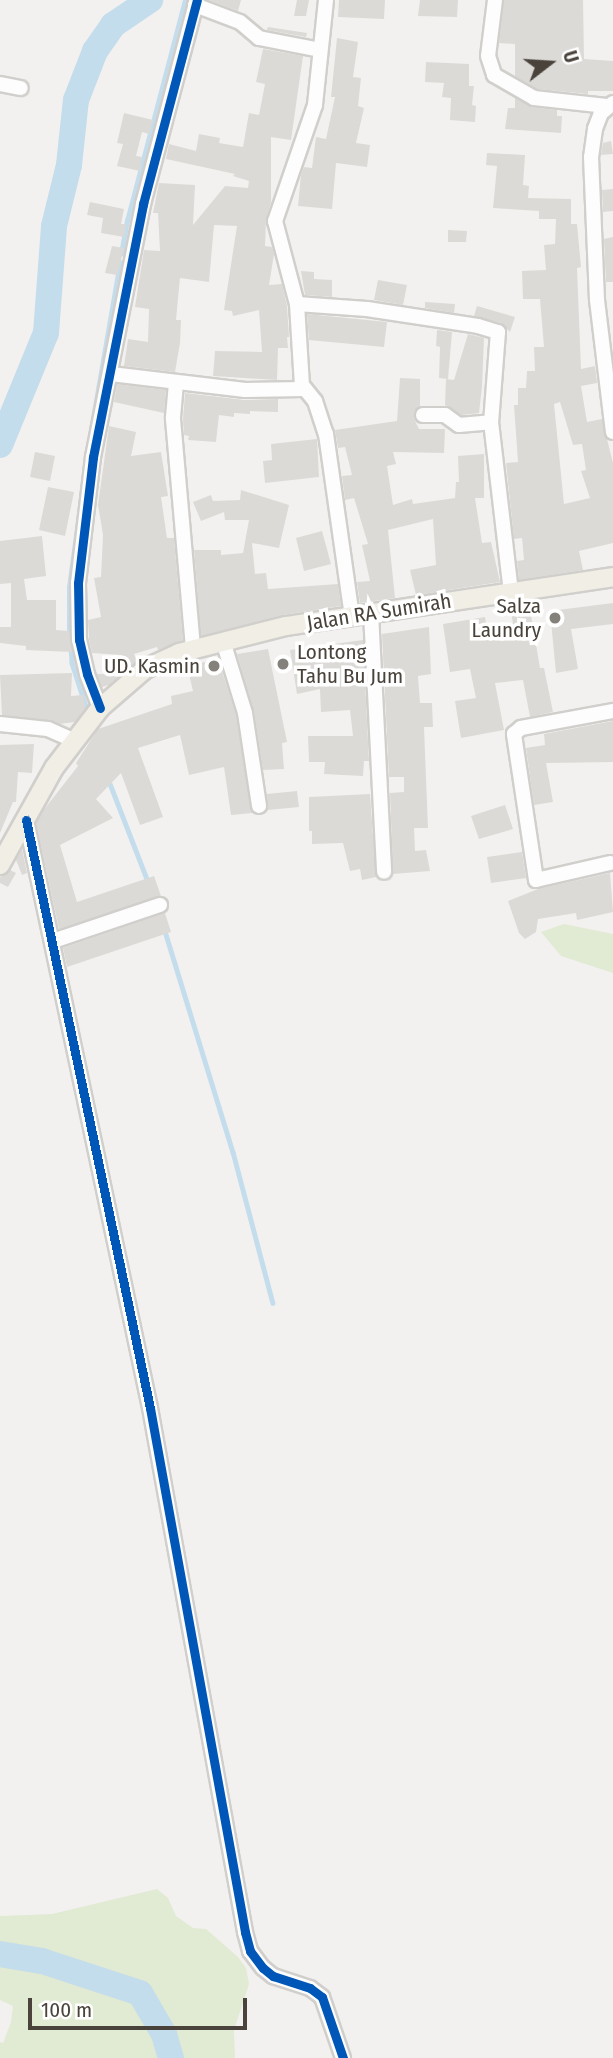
<!DOCTYPE html>
<style>
body{margin:0}
#map{position:relative;width:613px;height:2058px;overflow:hidden;background:#f3f1ef;font-family:"Fira Sans Condensed",sans-serif}
div>[style]{position:absolute}
.green>*{inset:0;background:#e1ead2}
.stream>*{height:4.5px;margin:-2.25px;padding:0 2.25px;transform-origin:2.25px;border-radius:2.25px;background:#c4ddec}
.river>*{height:26px;margin:-13px;padding:0 13px;transform-origin:13px;border-radius:13px;background:#c4ddec}
.building>*{inset:0;background:#dcdad7}
.roads{filter:drop-shadow(2px 0 #d1cfcc) drop-shadow(-2px 0 #d1cfcc) drop-shadow(0 2px #d1cfcc) drop-shadow(0 -2px #d1cfcc)}
.minor>*{height:14px;margin:-7px;padding:0 7px;transform-origin:7px;border-radius:7px;background:#fdfdfd}
.major>*{height:18px;margin:-9px;padding:0 9px;transform-origin:9px;border-radius:9px;background:#f1eee6}
.cycleway>*{height:9px;margin:-4.5px;padding:0 4.5px;transform-origin:4.5px;border-radius:4.5px;background:#0057b8}
.dots>*{width:19px;height:19px;translate:-50% -50%;box-sizing:border-box;border:4px solid #fff;border-radius:50%}
span{translate:-50% -50%;white-space:nowrap;text-align:center;line-height:1.15;-webkit-text-stroke:7px #fff;paint-order:stroke}
.poi-label{font-size:21px;color:#49433b}
.right{translate:-100% -50%;text-align:right}
.left{translate:0 -50%;text-align:left}
.street-label{font-size:21px;color:#49433b}
.north{position:absolute;left:515px;top:28px;width:70px;height:70px;-webkit-text-stroke:5px #fff;paint-order:stroke;rotate:73deg;font-size:19px;font-weight:700;line-height:28px;text-align:center;color:#49433b}
.north::after{content:'';display:block;margin:auto;width:24px;height:32px;background:#49433b;clip-path:polygon(50% 0,100% 100%,50% 72%,0 100%)}
.scale{position:absolute;left:28px;top:1998px;width:219px;height:32px;box-sizing:border-box;border:4px solid #49433b;border-top:0;padding-left:9px;font-size:21px;line-height:24px;white-space:nowrap;color:#49433b;-webkit-text-stroke:5px #fff;paint-order:stroke}
</style>
<div id="map">
<div class="green">
<div style="clip-path:polygon(564px 924px,613px 934px,613px 973px,561px 956px,541px 932px)"></div>
<div style="clip-path:polygon(157px 1889px,168px 1898px,176px 1916px,193px 1928px,206px 1929px,238px 1957px,246px 1968px,249px 1984px,234px 2030px,235px 2058px,0 2058px,0 2042px,3px 2043px,11px 2022px,13px 2006px,0 2000px,0 1916px,52px 1914px)"></div>
</div>
<div class="stream">
<div style="left:121px;top:254px;width:34px;rotate:-80deg"></div>
<div style="left:127px;top:221px;width:228px;rotate:-75.3deg"></div>
<div style="left:91px;top:430px;width:170px;rotate:-80.2deg"></div>
<div style="left:69px;top:634px;width:47px;rotate:-90deg"></div>
<div style="left:69px;top:587px;width:112px;rotate:-82.3deg"></div>
<div style="left:71px;top:647px;width:16px;rotate:86deg"></div>
<div style="left:72px;top:663px;width:56px;rotate:72.2deg"></div>
<div style="left:109px;top:781px;width:110px;rotate:68.8deg"></div>
<div style="left:164px;top:928px;width:234px;rotate:72.9deg"></div>
<div style="left:233px;top:1152px;width:156px;rotate:75.2deg"></div>
</div>
<div class="river">
<div style="left:0;top:445px;width:121px;rotate:-67.7deg"></div>
<div style="left:46px;top:333px;width:107px;rotate:-85.7deg"></div>
<div style="left:54px;top:226px;width:63px;rotate:-76.2deg"></div>
<div style="left:69px;top:165px;width:65px;rotate:-83.9deg"></div>
<div style="left:76px;top:100px;width:53px;rotate:-68.8deg"></div>
<div style="left:95px;top:51px;width:32px;rotate:-55deg"></div>
<div style="left:113px;top:25px;width:45px;rotate:-34deg"></div>
<div style="left:0;top:1954px;width:43px;rotate:9.5deg"></div>
<div style="left:42px;top:1961px;width:103px;rotate:18.1deg"></div>
<div style="left:140px;top:1993px;width:48px;rotate:59.7deg"></div>
<div style="left:164px;top:2034px;width:25px;rotate:74deg"></div>
</div>
<div class="building">
<div style="clip-path:polygon(209px 0,241px 0,238px 11px)"></div>
<div style="clip-path:polygon(297px 0,309px 0,306px 16px,294px 16px)"></div>
<div style="clip-path:polygon(339px 0,385px 0,384px 19px,338px 17px)"></div>
<div style="clip-path:polygon(420px 0,458px 0,457px 17px,418px 16px)"></div>
<div style="clip-path:polygon(504px 0,583px 0,584px 59px,613px 61px,613px 91px,588px 91px,588px 94px,537px 89px,515px 76px,515px 44px,499px 43px)"></div>
<div style="clip-path:polygon(268px 27px,307px 33px,306px 37px,267px 30px)"></div>
<div style="clip-path:polygon(337px 38px,358px 42px,353px 77px,361px 78px,358px 106px,364px 108px,356px 143px,370px 145px,367px 167px,336px 163px,332px 209px,298px 206px,301px 175px,304px 167px,312px 168px,316px 137px,326px 139px,335px 97px,331px 97px)"></div>
<div style="clip-path:polygon(263px 49px,303px 56px,291px 140px,271px 137px,271px 202px,266px 219px,265px 246px,272px 247px,274px 254px,269px 285px,282px 284px,287px 306px,289px 337px,287px 337px,288px 348px,278px 348px,277px 380px,213px 376px,215px 351px,262px 352px,259px 310px,233px 316px,232px 311px,224px 310px,237px 226px,214px 225px,209px 282px,180px 278px,176px 320px,181px 320px,180px 343px,175px 372px,124px 366px,128px 339px,148px 342px,149px 309px,135px 307px,144px 250px,160px 251px,158px 213px,153px 213px,159px 183px,195px 185px,193px 225px,225px 186px,248px 188px,249px 181px,233px 176px,235px 174px,166px 159px,169px 144px,196px 151px,199px 134px,220px 138px,219px 143px,243px 147px,249px 113px,259px 115px,265px 84px,256px 82px)"></div>
<div style="clip-path:polygon(426px 62px,469px 64px,469px 86px,474px 86px,472px 105px,476px 106px,475px 122px,450px 120px,451px 98px,442px 97px,444px 83px,425px 82px)"></div>
<div style="clip-path:polygon(515px 98px,532px 107px,557px 110px,557px 116px,562px 116px,561px 133px,505px 129px,508px 108px,515px 108px)"></div>
<div style="clip-path:polygon(124px 113px,153px 120px,149px 134px,142px 132px,136px 156px,142px 157px,140px 171px,117px 166px,123px 144px,117px 143px)"></div>
<div style="clip-path:polygon(611px 141px,613px 154px,601px 155px,603px 143px)"></div>
<div style="clip-path:polygon(evenodd,487px 153px,525px 155px,523px 185px,529px 186px,528px 198px,571px 199px,571px 224px,577px 224px,581px 267px,577px 268px,581px 369px,595px 366px,597px 383px,581px 386px,587px 422px,602px 419px,613px 463px,613px 543px,579px 551px,583px 570px,519px 580px,517px 561px,524px 560px,522px 538px,514px 539px,506px 463px,518px 462px,514px 405px,518px 405px,518px 388px,526px 388px,527px 371px,535px 371px,534px 347px,544px 347px,540px 299px,523px 299px,522px 271px,546px 270px,544px 245px,555px 244px,556px 219px,539px 219px,539px 211px,493px 208px,497px 166px,486px 165px,487px 153px,560px 402px,573px 445px,582px 444px,586px 470px,581px 471px,590px 498px,564px 504px,554px 404px,560px 402px)"></div>
<div style="clip-path:polygon(613px 189px,613px 211px,603px 212px,602px 190px)"></div>
<div style="clip-path:polygon(90px 202px,124px 209px,121px 224px,126px 224px,124px 237px,101px 233px,103px 218px,87px 215px)"></div>
<div style="clip-path:polygon(448px 230px,467px 231px,466px 242px,448px 242px)"></div>
<div style="clip-path:polygon(613px 237px,613px 282px,606px 282px,604px 239px)"></div>
<div style="clip-path:polygon(112px 246px,124px 248px,117px 275px,105px 273px)"></div>
<div style="clip-path:polygon(301px 271px,314px 272px,314px 279px,332px 280px,332px 297px,305px 295px)"></div>
<div style="clip-path:polygon(378px 280px,407px 285px,403px 305px,374px 300px)"></div>
<div style="clip-path:polygon(425px 302px,455px 304px,454px 313px,425px 308px)"></div>
<div style="clip-path:polygon(477px 306px,515px 317px,510px 332px,501px 323px,474px 316px)"></div>
<div style="clip-path:polygon(307px 314px,387px 322px,384px 347px,309px 340px)"></div>
<div style="clip-path:polygon(437px 330px,452px 332px,448px 379px,439px 378px,440px 347px,436px 346px)"></div>
<div style="clip-path:polygon(468px 334px,484px 338px,482px 387px,479px 413px,462px 415px,445px 405px,446px 379px,454px 380px)"></div>
<div style="clip-path:polygon(400px 378px,420px 379px,420px 406px,414px 411px,414px 419px,419px 429px,445px 429px,444px 453px,393px 452px,396px 464px,387px 466px,393px 505px,412px 499px,413px 504px,455px 498px,456px 482px,459px 482px,458px 456px,484px 454px,484px 498px,475px 498px,482px 543px,491px 542px,500px 582px,416px 595px,410px 570px,436px 565px,433px 519px,388px 530px,395px 598px,360px 603px,357px 582px,370px 581px,362px 545px,368px 544px,354px 498px,345px 500px,342px 476px,352px 475px,345px 447px,338px 448px,335px 430px,397px 421px)"></div>
<div style="clip-path:polygon(117px 384px,166px 390px,164px 413px,114px 402px)"></div>
<div style="clip-path:polygon(185px 393px,244px 400px,278px 399px,278px 412px,250px 411px,250px 414px,234px 413px,234px 417px,219px 415px,216px 442px,188px 440px,189px 436px,184px 435px,183px 419px)"></div>
<div style="clip-path:polygon(109px 426px,136px 432px,131px 456px,161px 452px,168px 496px,161px 497px,167px 538px,174px 538px,183px 640px,158px 650px,157px 647px,134px 654px,137px 661px,109px 685px,102px 687px,97px 674px,121px 674px,122px 655px,92px 653px,89px 639px,88px 620px,101px 617px,94px 578px,101px 577px,103px 535px,98px 505px)"></div>
<div style="clip-path:polygon(317px 439px,319px 477px,265px 483px,263px 461px,272px 460px,271px 444px)"></div>
<div style="clip-path:polygon(35px 452px,55px 456px,50px 481px,30px 477px)"></div>
<div style="clip-path:polygon(48px 487px,74px 492px,65px 536px,39px 530px)"></div>
<div style="clip-path:polygon(241px 490px,289px 505px,279px 548px,252px 543px,255px 574px,266px 573px,268px 589px,338px 584px,341px 606px,283px 615px,201px 636px,194px 550px,221px 550px,221px 555px,243px 553px,249px 520px,225px 520px,224px 512px,201px 521px,193px 502px,211px 495px,213px 501px,240px 500px)"></div>
<div style="clip-path:polygon(322px 531px,331px 564px,304px 571px,296px 538px)"></div>
<div style="clip-path:polygon(42px 536px,46px 576px,24px 579px,27px 600px,56px 600px,56px 630px,69px 631px,72px 652px,26px 650px,26px 646px,0 643px,0 627px,11px 627px,11px 583px,0 584px,0 541px)"></div>
<div style="clip-path:polygon(613px 603px,613px 624px,571px 629px,578px 669px,556px 673px,550px 611px)"></div>
<div style="clip-path:polygon(530px 609px,540px 668px,544px 668px,553px 712px,530px 717px,523px 680px,495px 683px,504px 730px,461px 738px,455px 701px,476px 698px,470px 669px,450px 672px,443px 624px,485px 617px,487px 628px,513px 624px,511px 612px)"></div>
<div style="clip-path:polygon(429px 627px,431px 674px,418px 676px,420px 703px,432px 703px,433px 727px,424px 727px,428px 828px,414px 828px,415px 851px,426px 850px,430px 871px,393px 874px,390px 793px,404px 792px,404px 777px,389px 777px,382px 634px)"></div>
<div style="clip-path:polygon(363px 640px,369px 761px,364px 761px,363px 776px,324px 774px,325px 762px,309px 762px,308px 736px,353px 736px,350px 710px,321px 712px,320px 689px,297px 694px,290px 650px)"></div>
<div style="clip-path:polygon(268px 649px,287px 742px,282px 743px,284px 769px,263px 770px,254px 711px,237px 654px)"></div>
<div style="clip-path:polygon(218px 659px,236px 715px,252px 813px,231px 815px,224px 767px,189px 775px,180px 735px,138px 748px,163px 817px,140px 825px,121px 773px,96px 799px,113px 818px,60px 845px,77px 902px,154px 876px,161px 896px,59px 929px,36px 823px,42px 812px,78px 766px,76px 763px,98px 729px,172px 704px,171px 696px,193px 691px,187px 666px)"></div>
<div style="clip-path:polygon(72px 673px,71px 696px,83px 695px,85px 709px,75px 722px,59px 724px,2px 715px,0 675px)"></div>
<div style="clip-path:polygon(613px 721px,613px 762px,546px 763px,553px 802px,534px 805px,526px 748px,545px 745px,544px 734px)"></div>
<div style="clip-path:polygon(34px 744px,32px 773px,18px 772px,16px 802px,13px 802px,0 833px,0 745px)"></div>
<div style="clip-path:polygon(297px 791px,299px 807px,268px 810px,267px 794px)"></div>
<div style="clip-path:polygon(370px 794px,376px 877px,362px 880px,360px 869px,350px 871px,343px 843px,312px 844px,312px 831px,309px 831px,309px 797px)"></div>
<div style="clip-path:polygon(505px 805px,513px 829px,479px 839px,471px 816px)"></div>
<div style="clip-path:polygon(22px 849px,27px 873px,22px 875px,16px 860px)"></div>
<div style="clip-path:polygon(522px 852px,526px 878px,491px 883px,487px 857px)"></div>
<div style="clip-path:polygon(10px 870px,16px 873px,8px 887px,0 883px,0 877px)"></div>
<div style="clip-path:polygon(610px 873px,613px 912px,577px 920px,576px 913px,538px 919px,536px 932px,525px 939px,519px 933px,508px 901px,538px 889px)"></div>
<div style="clip-path:polygon(165px 913px,171px 932px,67px 967px,63px 948px)"></div>
</div>
<div class="roads">
<div class="minor">
<div style="left:326px;top:0;width:106px;rotate:96deg"></div>
<div style="left:315px;top:105px;width:123px;rotate:109deg"></div>
<div style="left:275px;top:221px;width:86px;rotate:75.2deg"></div>
<div style="left:297px;top:304px;width:81px;rotate:86.5deg"></div>
<div style="left:302px;top:385px;width:21px;rotate:51deg"></div>
<div style="left:315px;top:401px;width:35px;rotate:72deg"></div>
<div style="left:326px;top:434px;width:184px;rotate:81.9deg"></div>
<div style="left:495px;top:0;width:56px;rotate:97.1deg"></div>
<div style="left:488px;top:56px;width:20px;rotate:72deg"></div>
<div style="left:494px;top:75px;width:46px;rotate:29.9deg"></div>
<div style="left:534px;top:98px;width:73px;rotate:6.3deg"></div>
<div style="left:195px;top:5px;width:48px;rotate:20.7deg"></div>
<div style="left:240px;top:22px;width:25px;rotate:40deg"></div>
<div style="left:259px;top:38px;width:62px;rotate:11.1deg"></div>
<div style="left:0;top:84px;width:21px;rotate:11deg"></div>
<div style="left:613px;top:103px;width:16px;rotate:140deg"></div>
<div style="left:601px;top:113px;width:17px;rotate:111deg"></div>
<div style="left:595px;top:129px;width:28px;rotate:98deg"></div>
<div style="left:591px;top:157px;width:143px;rotate:87.6deg"></div>
<div style="left:597px;top:300px;width:133px;rotate:83.1deg"></div>
<div style="left:297px;top:304px;width:70px;rotate:4.1deg"></div>
<div style="left:367px;top:309px;width:112px;rotate:8.7deg"></div>
<div style="left:478px;top:326px;width:21px;rotate:17deg"></div>
<div style="left:498px;top:332px;width:90px;rotate:94.4deg"></div>
<div style="left:491px;top:422px;width:171px;rotate:83.3deg"></div>
<div style="left:111px;top:374px;width:135px;rotate:6.8deg"></div>
<div style="left:245px;top:390px;width:58px;rotate:-1deg"></div>
<div style="left:176px;top:383px;width:36px;rotate:95deg"></div>
<div style="left:173px;top:419px;width:231px;rotate:85deg"></div>
<div style="left:423px;top:415px;width:22px"></div>
<div style="left:445px;top:415px;width:17px;rotate:36deg"></div>
<div style="left:459px;top:425px;width:32px;rotate:-5deg"></div>
<div style="left:371px;top:613px;width:259px;rotate:87.1deg"></div>
<div style="left:223px;top:641px;width:75px;rotate:73deg"></div>
<div style="left:245px;top:713px;width:94px;rotate:81.4deg"></div>
<div style="left:100px;top:708px;width:36px;rotate:-111deg"></div>
<div style="left:87px;top:674px;width:35px;rotate:-103deg"></div>
<div style="left:79px;top:640px;width:57px;rotate:-91deg"></div>
<div style="left:78px;top:583px;width:127px;rotate:-83.2deg"></div>
<div style="left:93px;top:457px;width:258px;rotate:-78.8deg"></div>
<div style="left:143px;top:204px;width:211px;rotate:-75.2deg"></div>
<div style="left:0;top:724px;width:48px;rotate:5.9deg"></div>
<div style="left:48px;top:729px;width:30px;rotate:24deg"></div>
<div style="left:26px;top:820px;width:601px;rotate:78.09deg"></div>
<div style="left:150px;top:1408px;width:533px;rotate:79.72deg"></div>
<div style="left:245px;top:1932px;width:20px;rotate:75deg"></div>
<div style="left:250px;top:1951px;width:21px;rotate:53deg"></div>
<div style="left:263px;top:1968px;width:13px;rotate:39deg"></div>
<div style="left:273px;top:1976px;width:39px;rotate:18deg"></div>
<div style="left:310px;top:1988px;width:15px;rotate:37deg"></div>
<div style="left:322px;top:1997px;width:65px;rotate:71deg"></div>
<div style="left:610px;top:863px;width:76px;rotate:167.1deg"></div>
<div style="left:536px;top:880px;width:148px;rotate:-98.6deg"></div>
<div style="left:514px;top:734px;width:9px;rotate:-41deg"></div>
<div style="left:521px;top:728px;width:94px;rotate:-10.5deg"></div>
<div style="left:53px;top:941px;width:113px;rotate:-18.6deg"></div>
</div>
<div class="major">
<div style="left:0;top:865px;width:111px;rotate:-60.9deg"></div>
<div style="left:54px;top:768px;width:76px;rotate:-52.5deg"></div>
<div style="left:100px;top:708px;width:60px;rotate:-40.9deg"></div>
<div style="left:145px;top:669px;width:38px;rotate:-25deg"></div>
<div style="left:179px;top:653px;width:110px;rotate:-14.2deg"></div>
<div style="left:286px;top:626px;width:331px;rotate:-8.5deg"></div>
</div>
</div>
<div class="cycleway">
<div style="left:100px;top:708px;width:36px;rotate:-111deg"></div>
<div style="left:87px;top:674px;width:35px;rotate:-103deg"></div>
<div style="left:79px;top:640px;width:57px;rotate:-91deg"></div>
<div style="left:78px;top:583px;width:127px;rotate:-83.2deg"></div>
<div style="left:93px;top:457px;width:258px;rotate:-78.8deg"></div>
<div style="left:143px;top:204px;width:211px;rotate:-75.2deg"></div>
<div style="left:26px;top:820px;width:601px;rotate:78.09deg"></div>
<div style="left:150px;top:1408px;width:533px;rotate:79.72deg"></div>
<div style="left:245px;top:1932px;width:20px;rotate:75deg"></div>
<div style="left:250px;top:1951px;width:21px;rotate:53deg"></div>
<div style="left:263px;top:1968px;width:13px;rotate:39deg"></div>
<div style="left:273px;top:1976px;width:39px;rotate:18deg"></div>
<div style="left:310px;top:1988px;width:15px;rotate:37deg"></div>
<div style="left:322px;top:1997px;width:65px;rotate:71deg"></div>
</div>
<div class="dots">
<div style="left:555px;top:618px;background:#84807a"></div>
<div style="left:283px;top:664px;background:#84807a"></div>
<div style="left:214px;top:666px;background:#84807a"></div>
</div>
<div class="poi-label">
<span class="right" style="left:541px;top:618px">Salza<br>Laundry</span>
<span class="left" style="left:297px;top:664px">Lontong<br>Tahu Bu Jum</span>
<span class="right" style="left:200px;top:666px">UD. Kasmin</span>
</div>
<div class="street-label">
<span style="left:379px;top:612px;rotate:-9deg">Jalan RA Sumirah</span>
</div>
<div class="north">U</div>
<div class="scale">100 m</div>
</div>
